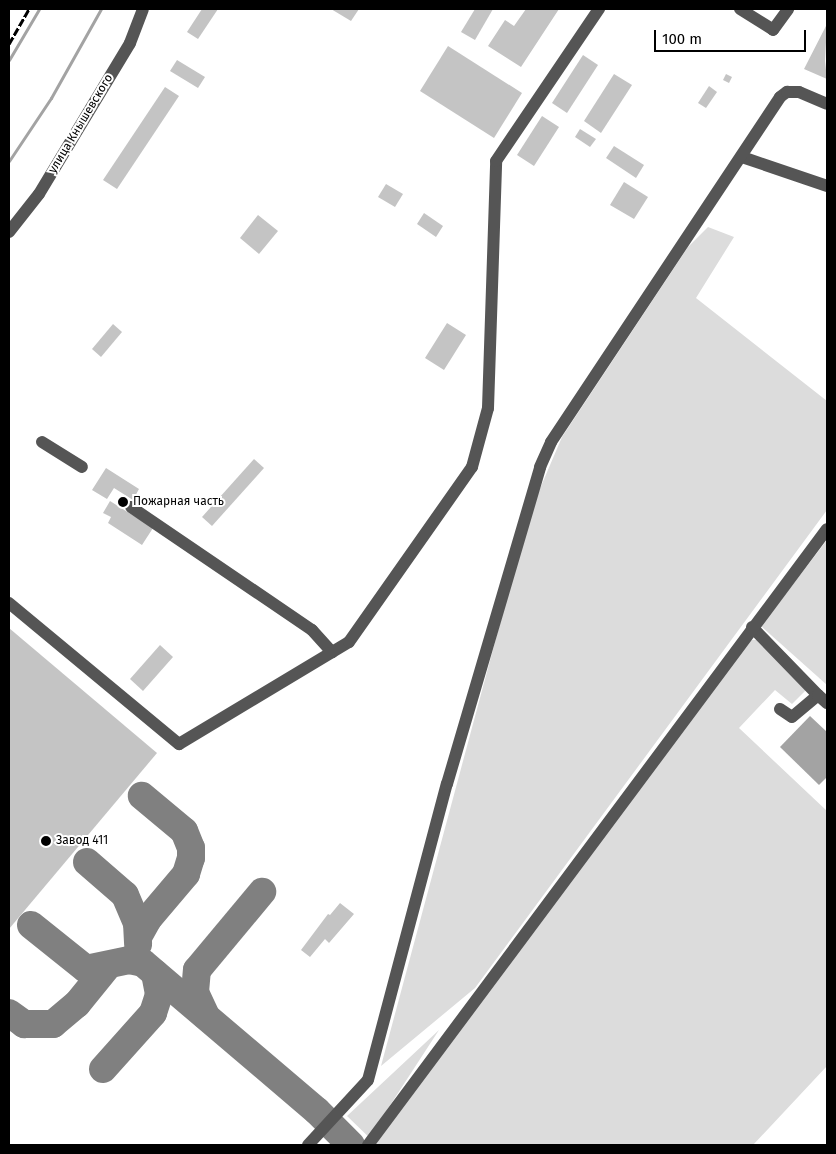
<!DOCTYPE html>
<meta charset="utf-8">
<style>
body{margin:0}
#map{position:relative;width:836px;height:1154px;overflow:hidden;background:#fff;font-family:"Fira Sans",sans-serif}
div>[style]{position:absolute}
.green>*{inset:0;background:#dcdcdc}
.water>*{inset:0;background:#a3a3a3}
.stream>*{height:3px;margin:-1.5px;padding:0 1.5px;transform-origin:1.5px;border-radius:1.5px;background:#a3a3a3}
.taxiway>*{height:28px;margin:-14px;padding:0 14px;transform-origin:14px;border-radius:14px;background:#808080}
.building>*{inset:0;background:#c4c4c4}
.minor>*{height:12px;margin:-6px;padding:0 6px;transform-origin:6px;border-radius:6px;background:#555}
.rail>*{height:3px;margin-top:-1.5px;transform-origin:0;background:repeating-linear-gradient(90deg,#000 0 8px,transparent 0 10.5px)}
.dots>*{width:14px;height:14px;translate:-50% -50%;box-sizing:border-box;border:2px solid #fff;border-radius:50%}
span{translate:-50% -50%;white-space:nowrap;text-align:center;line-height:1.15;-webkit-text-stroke:4px #fff;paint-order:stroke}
.street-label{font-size:12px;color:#000}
.poi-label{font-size:12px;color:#000}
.left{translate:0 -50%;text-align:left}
.frame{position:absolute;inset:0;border:10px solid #000;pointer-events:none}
.scale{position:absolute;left:654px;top:30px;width:152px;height:22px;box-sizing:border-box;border:2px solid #000;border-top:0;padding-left:6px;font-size:15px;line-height:18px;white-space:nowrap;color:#000;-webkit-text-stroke:4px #fff;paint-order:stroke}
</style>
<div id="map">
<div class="green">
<div style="clip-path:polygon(708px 227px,734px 237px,696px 298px,827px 401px,827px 510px,475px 988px,381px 1066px,530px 512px,562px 437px,688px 247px)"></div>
<div style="clip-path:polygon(827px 540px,827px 685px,761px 626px)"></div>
<div style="clip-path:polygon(749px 640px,757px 640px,806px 690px,792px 704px,775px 690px,739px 728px,827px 811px,827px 1066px,753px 1145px,377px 1145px,347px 1116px,439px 1030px,385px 1113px)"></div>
</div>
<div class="water">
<div style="clip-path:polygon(810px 716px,827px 732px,827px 777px,819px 785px,780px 747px)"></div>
</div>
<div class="stream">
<div style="left:9px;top:60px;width:59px;rotate:-59.5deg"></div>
<div style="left:9px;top:161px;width:76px;rotate:-56.3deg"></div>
<div style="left:51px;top:98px;width:102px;rotate:-60.7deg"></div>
</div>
<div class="taxiway">
<div style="left:87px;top:862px;width:50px;rotate:41deg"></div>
<div style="left:125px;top:895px;width:30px;rotate:67deg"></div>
<div style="left:137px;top:923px;width:21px;rotate:87deg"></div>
<div style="left:31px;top:925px;width:70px;rotate:38.7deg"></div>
<div style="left:86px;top:969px;width:44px;rotate:-11.8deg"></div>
<div style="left:129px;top:960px;width:14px;rotate:12deg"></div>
<div style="left:143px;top:963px;width:228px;rotate:40.4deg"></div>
<div style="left:317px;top:1111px;width:48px;rotate:45deg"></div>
<div style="left:138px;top:937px;width:21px;rotate:-61deg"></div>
<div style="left:148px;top:919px;width:59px;rotate:-49.8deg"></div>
<div style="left:186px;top:874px;width:17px;rotate:-73deg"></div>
<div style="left:191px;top:858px;width:10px;rotate:-90deg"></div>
<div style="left:191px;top:848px;width:18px;rotate:-112deg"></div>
<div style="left:184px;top:831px;width:55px;rotate:-140.2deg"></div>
<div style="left:9px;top:1013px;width:19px;rotate:36deg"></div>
<div style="left:24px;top:1024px;width:29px"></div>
<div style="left:53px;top:1024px;width:31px;rotate:-40deg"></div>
<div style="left:77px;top:1004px;width:48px;rotate:-51deg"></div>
<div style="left:206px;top:1016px;width:26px;rotate:-115deg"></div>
<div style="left:195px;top:992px;width:22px;rotate:-85deg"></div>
<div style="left:197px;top:970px;width:102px;rotate:-50.2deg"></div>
<div style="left:103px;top:1069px;width:75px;rotate:-48.2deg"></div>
<div style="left:153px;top:1013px;width:20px;rotate:-72deg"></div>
<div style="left:159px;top:994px;width:21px;rotate:-101deg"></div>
</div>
<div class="building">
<div style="clip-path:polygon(202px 9px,218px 9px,198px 39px,187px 32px)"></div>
<div style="clip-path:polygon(331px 9px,359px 9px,351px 21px)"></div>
<div style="clip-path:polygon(475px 9px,493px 9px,475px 40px,461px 32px)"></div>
<div style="clip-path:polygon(526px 9px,559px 9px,521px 67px,488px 46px,505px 20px,514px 26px)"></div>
<div style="clip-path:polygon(827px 24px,825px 61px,827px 79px,804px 69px)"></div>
<div style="clip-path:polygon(448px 46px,522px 93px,494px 138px,420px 91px)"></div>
<div style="clip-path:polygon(583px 55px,598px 65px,567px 113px,552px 103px)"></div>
<div style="clip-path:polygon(177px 60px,205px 77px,198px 88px,170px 71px)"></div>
<div style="clip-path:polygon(614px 74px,632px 85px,601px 133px,584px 121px)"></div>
<div style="clip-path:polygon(726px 74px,732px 77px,729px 83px,723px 80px)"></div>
<div style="clip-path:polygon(709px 86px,717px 92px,706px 108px,698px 103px)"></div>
<div style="clip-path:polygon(165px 87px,179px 96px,117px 189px,103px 180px)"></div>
<div style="clip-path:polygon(542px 116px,559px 127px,534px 166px,517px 155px)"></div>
<div style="clip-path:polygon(580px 129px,596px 139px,590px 147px,575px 137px)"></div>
<div style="clip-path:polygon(614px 146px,644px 165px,636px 178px,606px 158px)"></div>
<div style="clip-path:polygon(624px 182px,648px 197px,634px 219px,610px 205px)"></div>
<div style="clip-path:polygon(386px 184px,403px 194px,395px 207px,378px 197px)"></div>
<div style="clip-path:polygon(424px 213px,443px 226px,436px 237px,417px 224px)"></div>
<div style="clip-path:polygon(258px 215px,278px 231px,259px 254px,240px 238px)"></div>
<div style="clip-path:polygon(447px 323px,466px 335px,444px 370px,425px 358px)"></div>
<div style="clip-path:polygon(113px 324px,122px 332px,101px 357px,92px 349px)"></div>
<div style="clip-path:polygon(254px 459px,264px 468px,212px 526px,202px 517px)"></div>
<div style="clip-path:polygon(106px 468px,139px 489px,133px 500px,114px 488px,107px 499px,92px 490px)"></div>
<div style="clip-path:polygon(110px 501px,153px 528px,142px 545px,108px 523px,111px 517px,103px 513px)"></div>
<div style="clip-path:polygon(9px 628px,157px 753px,9px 929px)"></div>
<div style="clip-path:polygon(160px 645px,173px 657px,143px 691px,130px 679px)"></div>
<div style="clip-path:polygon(340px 903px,354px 914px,329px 943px,325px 939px,310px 957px,301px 950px,328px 914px,330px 915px)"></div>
</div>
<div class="minor">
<div style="left:740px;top:9px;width:39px;rotate:32deg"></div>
<div style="left:773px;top:30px;width:26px;rotate:-54deg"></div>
<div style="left:742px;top:157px;width:90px;rotate:18.8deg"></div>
<div style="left:9px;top:232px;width:48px;rotate:-51.7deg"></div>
<div style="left:39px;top:194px;width:176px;rotate:-58.9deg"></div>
<div style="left:130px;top:43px;width:36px;rotate:-69deg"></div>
<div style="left:42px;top:442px;width:47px;rotate:32deg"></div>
<div style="left:131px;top:507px;width:219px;rotate:34.2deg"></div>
<div style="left:312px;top:630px;width:30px;rotate:48deg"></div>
<div style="left:9px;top:603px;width:221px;rotate:39.7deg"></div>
<div style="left:179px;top:744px;width:198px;rotate:-31deg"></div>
<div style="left:349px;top:642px;width:214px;rotate:-54.9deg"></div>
<div style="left:472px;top:467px;width:61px;rotate:-74.8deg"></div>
<div style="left:488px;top:408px;width:247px;rotate:-88.1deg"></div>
<div style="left:496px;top:161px;width:184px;rotate:-55.9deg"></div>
<div style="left:752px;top:627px;width:95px;rotate:45.9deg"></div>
<div style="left:780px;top:709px;width:14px;rotate:34deg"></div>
<div style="left:792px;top:717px;width:34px;rotate:-40deg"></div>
<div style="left:818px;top:695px;width:12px;rotate:42deg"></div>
<div style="left:308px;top:1145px;width:88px;rotate:-47.3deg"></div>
<div style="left:368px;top:1080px;width:306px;rotate:-75.1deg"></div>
<div style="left:447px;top:784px;width:330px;rotate:-73.6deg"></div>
<div style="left:540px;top:467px;width:27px;rotate:-66deg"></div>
<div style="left:551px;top:442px;width:414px;rotate:-56.4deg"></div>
<div style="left:780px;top:97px;width:9px;rotate:-36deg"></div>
<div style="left:787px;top:92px;width:12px"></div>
<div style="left:799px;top:92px;width:30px;rotate:23deg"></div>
<div style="left:368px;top:1145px;width:768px;rotate:-53.31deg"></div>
</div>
<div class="rail">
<div style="left:9px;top:44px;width:40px;rotate:-60.3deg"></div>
</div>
<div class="dots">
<div style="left:123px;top:502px;background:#000"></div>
<div style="left:46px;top:841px;background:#000"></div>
</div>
<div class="street-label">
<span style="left:81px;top:124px;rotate:-59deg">улица Кнышевского</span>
</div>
<div class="poi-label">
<span class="left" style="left:133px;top:502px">Пожарная часть</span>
<span class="left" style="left:56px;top:841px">Завод 411</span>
</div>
<div class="frame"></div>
<div class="scale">100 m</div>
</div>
